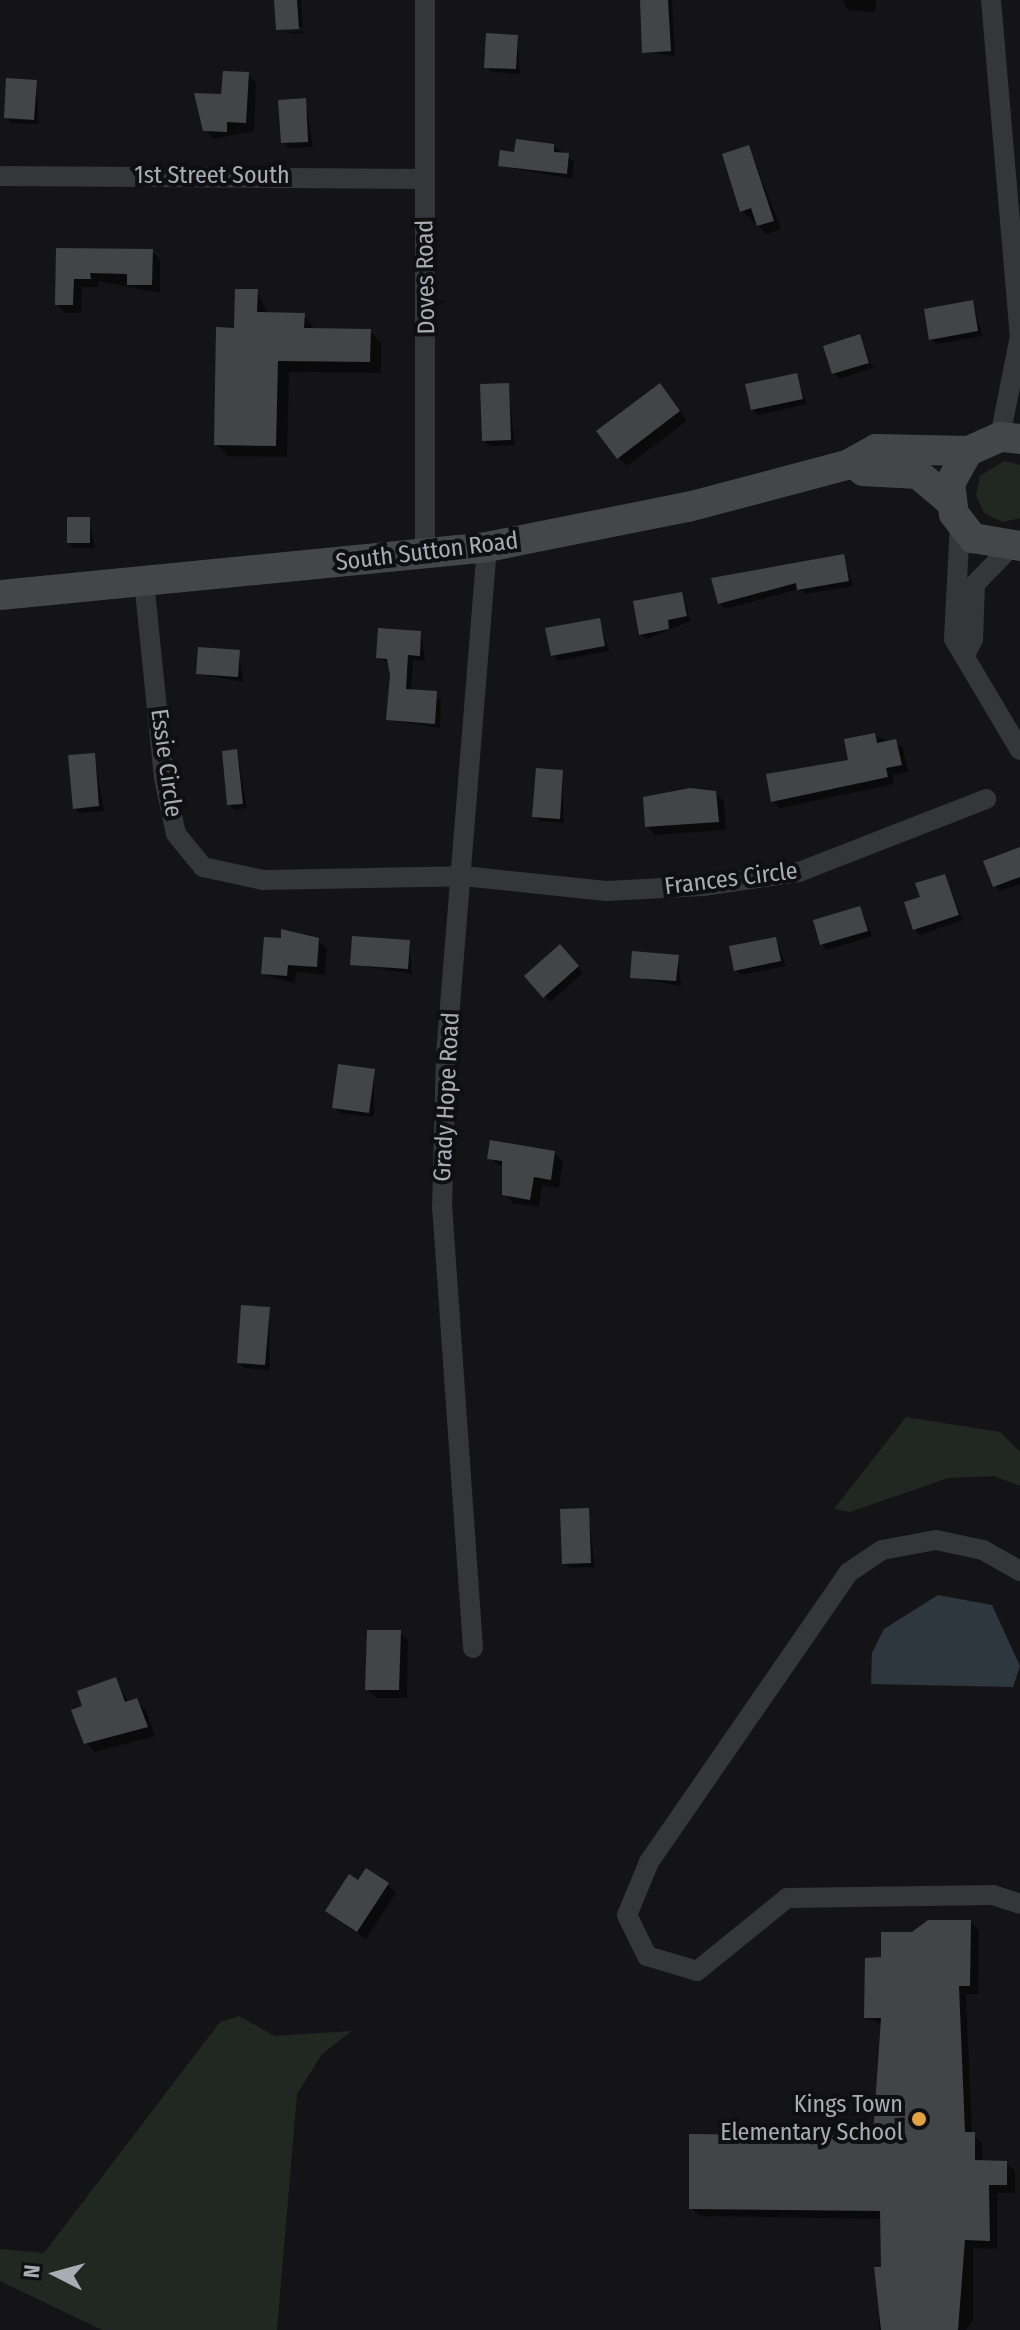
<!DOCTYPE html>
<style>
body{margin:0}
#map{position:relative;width:1020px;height:2330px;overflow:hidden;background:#141416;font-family:"Fira Sans Condensed",sans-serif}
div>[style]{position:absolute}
.green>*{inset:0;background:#212821}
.water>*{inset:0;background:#2e373d}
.shadow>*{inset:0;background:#0007}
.building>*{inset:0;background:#434448}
.minor>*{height:20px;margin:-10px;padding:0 10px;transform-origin:10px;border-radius:10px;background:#35363a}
.secondary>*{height:30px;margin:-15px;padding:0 15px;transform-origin:15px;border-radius:15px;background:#44464a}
.dots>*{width:22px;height:22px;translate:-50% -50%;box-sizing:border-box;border:4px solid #0f0f11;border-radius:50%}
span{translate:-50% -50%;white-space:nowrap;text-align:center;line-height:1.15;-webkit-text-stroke:8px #0f0f11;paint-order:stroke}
.street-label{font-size:24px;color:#a7acb5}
.poi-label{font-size:24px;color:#a7acb5}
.right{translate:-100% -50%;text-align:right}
.north{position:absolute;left:16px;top:2234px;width:80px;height:80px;-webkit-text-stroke:6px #0f0f11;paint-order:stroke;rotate:276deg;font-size:22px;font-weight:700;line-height:32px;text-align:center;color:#a7acb5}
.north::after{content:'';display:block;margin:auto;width:28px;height:36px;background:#a7acb5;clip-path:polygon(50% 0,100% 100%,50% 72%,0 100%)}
</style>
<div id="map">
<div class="green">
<div style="clip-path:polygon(1004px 461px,1020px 465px,1020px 518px,1003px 522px,984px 513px,976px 495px,980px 476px)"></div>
<div style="clip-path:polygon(906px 1417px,1000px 1432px,1020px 1452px,1020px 1486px,994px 1476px,948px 1478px,850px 1512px,834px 1509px)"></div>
<div style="clip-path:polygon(239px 2016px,275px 2036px,352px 2031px,322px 2054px,297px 2094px,277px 2330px,102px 2330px,0 2281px,0 2249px,44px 2253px,220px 2022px)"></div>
</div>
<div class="water">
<div style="clip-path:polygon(938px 1595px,992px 1605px,1020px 1666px,1013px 1687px,871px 1684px,872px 1653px,884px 1629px)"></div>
</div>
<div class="shadow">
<div style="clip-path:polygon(276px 0,301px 0,303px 27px,278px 30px)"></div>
<div style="clip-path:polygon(642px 0,672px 0,675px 56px,644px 52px)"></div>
<div style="clip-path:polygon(843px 0,876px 0,875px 12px,848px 10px)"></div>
<div style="clip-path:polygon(303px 31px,303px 34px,280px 32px)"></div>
<div style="clip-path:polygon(517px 37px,520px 74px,492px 72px,486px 67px)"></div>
<div style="clip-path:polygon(248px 74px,256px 83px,254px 131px,214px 139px,205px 130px,223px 96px)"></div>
<div style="clip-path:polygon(36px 82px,39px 124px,11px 123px,6px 117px)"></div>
<div style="clip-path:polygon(305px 100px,313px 147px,288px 148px,283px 142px)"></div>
<div style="clip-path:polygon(554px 146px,574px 161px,572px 179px,500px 166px)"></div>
<div style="clip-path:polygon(749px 147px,781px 229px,767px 234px,742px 211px)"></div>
<div style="clip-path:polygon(58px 250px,152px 251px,160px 260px,160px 293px,98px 281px,98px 287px,82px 287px,81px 313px,65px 313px,57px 304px)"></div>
<div style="clip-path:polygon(257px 291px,268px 314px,304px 315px,315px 330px,370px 331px,381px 343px,381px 373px,289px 372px,287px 457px,228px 456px,216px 444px,236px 330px)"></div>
<div style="clip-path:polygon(972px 303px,983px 336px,937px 344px,931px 339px)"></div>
<div style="clip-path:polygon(860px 336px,873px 368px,839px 379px,834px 373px)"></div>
<div style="clip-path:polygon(796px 375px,807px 404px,758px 415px,752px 409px)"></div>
<div style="clip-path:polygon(508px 385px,515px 445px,490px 446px,484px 440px)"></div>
<div style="clip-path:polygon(668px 395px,687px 421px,627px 466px,618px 457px)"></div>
<div style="clip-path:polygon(89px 519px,95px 548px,75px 548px,69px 543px)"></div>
<div style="clip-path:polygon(843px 556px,853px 586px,805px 594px,799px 589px,725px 609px,720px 603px)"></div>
<div style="clip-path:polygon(682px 594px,691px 621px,646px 639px,641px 634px)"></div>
<div style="clip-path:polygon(599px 620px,609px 651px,558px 661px,553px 655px)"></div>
<div style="clip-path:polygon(421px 633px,425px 661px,413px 660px,411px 692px,441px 699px,440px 728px,389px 720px,390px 663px,378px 658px)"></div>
<div style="clip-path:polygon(239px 652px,243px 682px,198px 674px)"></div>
<div style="clip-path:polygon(874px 735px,903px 748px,908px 772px,892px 775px,894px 784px,780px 808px,773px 801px,851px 761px)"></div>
<div style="clip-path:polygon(237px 752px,247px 808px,235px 810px,229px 804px)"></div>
<div style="clip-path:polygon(94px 755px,104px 811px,80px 813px,74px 808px)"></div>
<div style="clip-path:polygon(562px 772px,564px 823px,540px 821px,534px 816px)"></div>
<div style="clip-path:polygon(716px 793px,724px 802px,726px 830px,655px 835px,647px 826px)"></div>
<div style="clip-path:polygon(1020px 849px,1020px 884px,1000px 891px,995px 886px)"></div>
<div style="clip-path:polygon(945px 876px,963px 920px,920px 935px,915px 929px)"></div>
<div style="clip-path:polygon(860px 909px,872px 936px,827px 950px,822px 944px)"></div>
<div style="clip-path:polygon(776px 939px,786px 966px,741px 975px,735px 970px)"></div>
<div style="clip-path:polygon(318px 940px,327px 949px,325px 975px,296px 972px,295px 984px,263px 974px)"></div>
<div style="clip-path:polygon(409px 942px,412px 974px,352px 964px)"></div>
<div style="clip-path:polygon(565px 952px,583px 973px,550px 1002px,527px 976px)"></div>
<div style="clip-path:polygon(678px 957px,681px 986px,632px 977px)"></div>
<div style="clip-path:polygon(374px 1071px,374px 1117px,339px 1113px,334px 1107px)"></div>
<div style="clip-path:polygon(554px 1153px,563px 1162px,559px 1188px,542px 1185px,539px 1207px,513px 1203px,504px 1194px,504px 1168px,489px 1158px)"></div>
<div style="clip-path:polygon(269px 1309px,270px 1370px,244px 1368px,239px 1362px)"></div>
<div style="clip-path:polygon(588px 1510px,595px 1567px,570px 1568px,564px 1563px)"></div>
<div style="clip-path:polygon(400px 1632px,408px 1641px,407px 1698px,376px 1698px,367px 1689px)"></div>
<div style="clip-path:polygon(115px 1679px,129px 1703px,145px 1708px,155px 1736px,95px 1752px,86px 1743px,85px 1707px)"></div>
<div style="clip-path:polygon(358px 1883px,388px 1885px,396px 1893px,366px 1939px,327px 1911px)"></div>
<div style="clip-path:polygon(971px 1922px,979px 1931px,978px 1994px,966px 1994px,972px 2134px,982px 2143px,983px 2162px,1006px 2163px,1015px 2171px,1015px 2193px,997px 2193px,997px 2249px,973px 2248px,973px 2321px,966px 2330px,879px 2330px,883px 2219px,700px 2216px,691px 2208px,875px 2138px,883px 2026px,866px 2017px,882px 1959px,912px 1934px)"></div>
</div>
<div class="building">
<div style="clip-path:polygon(274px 0,297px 0,299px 29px,276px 30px)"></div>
<div style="clip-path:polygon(640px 0,668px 0,671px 51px,642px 53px)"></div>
<div style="clip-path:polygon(486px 33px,518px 35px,516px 69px,484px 68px)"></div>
<div style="clip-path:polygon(223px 71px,249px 72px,246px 123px,227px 122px,227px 132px,203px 131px,194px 93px,221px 94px)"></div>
<div style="clip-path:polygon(6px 78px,37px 80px,34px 120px,4px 118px)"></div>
<div style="clip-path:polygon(306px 98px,308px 142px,281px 143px,278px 100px)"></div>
<div style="clip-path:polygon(516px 139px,554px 144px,554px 152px,569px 153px,567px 174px,498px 166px,500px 150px,514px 152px)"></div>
<div style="clip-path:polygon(749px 145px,774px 221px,757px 226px,751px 208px,740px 212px,722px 154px)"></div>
<div style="clip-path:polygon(56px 248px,153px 249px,152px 285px,127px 285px,127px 274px,90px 273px,91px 279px,74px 279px,73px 305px,55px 305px)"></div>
<div style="clip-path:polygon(235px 289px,258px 289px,257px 312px,305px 313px,304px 328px,371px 329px,370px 362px,278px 361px,276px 446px,214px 445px,216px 327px,234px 328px)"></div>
<div style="clip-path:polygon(973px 300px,978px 331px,929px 340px,924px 309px)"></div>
<div style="clip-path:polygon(860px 334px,869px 363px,832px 374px,823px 346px)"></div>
<div style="clip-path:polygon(797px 373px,803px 399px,751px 410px,745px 384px)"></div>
<div style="clip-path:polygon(509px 383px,511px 440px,482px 441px,480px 384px)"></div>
<div style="clip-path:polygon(660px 383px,680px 411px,617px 459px,596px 431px)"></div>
<div style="clip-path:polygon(67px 517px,90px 517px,90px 543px,67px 543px)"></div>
<div style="clip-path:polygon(844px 554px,849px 581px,797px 590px,796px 583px,718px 604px,711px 578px)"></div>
<div style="clip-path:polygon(682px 592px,687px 616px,668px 620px,669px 629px,639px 635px,633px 601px)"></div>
<div style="clip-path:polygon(600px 618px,605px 646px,551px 656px,545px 628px)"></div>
<div style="clip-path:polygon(378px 628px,421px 631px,420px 656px,408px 655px,406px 689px,437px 691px,435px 724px,386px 720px,390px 675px,387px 659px,376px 658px)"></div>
<div style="clip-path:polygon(198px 647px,240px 650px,238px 677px,196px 674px)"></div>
<div style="clip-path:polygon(875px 733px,877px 743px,896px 739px,902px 765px,886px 768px,888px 777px,771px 802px,766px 774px,848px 760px,844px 739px)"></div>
<div style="clip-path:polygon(237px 749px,243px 804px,227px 805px,222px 751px)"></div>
<div style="clip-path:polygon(95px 753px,99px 806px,73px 809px,68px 755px)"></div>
<div style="clip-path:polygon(536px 768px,563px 770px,560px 819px,532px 817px)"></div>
<div style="clip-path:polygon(690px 788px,716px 791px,719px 822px,645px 827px,643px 797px)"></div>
<div style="clip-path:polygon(1020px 847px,1020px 877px,993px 887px,983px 861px)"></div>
<div style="clip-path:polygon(945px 874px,959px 915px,913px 930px,904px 902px,920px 897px,915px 883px)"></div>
<div style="clip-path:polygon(860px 906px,868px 931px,820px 945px,813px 920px)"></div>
<div style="clip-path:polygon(281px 929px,319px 938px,317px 967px,288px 965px,287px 976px,261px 974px,264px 937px,281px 938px)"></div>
<div style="clip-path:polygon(352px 936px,410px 940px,408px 969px,350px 965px)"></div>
<div style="clip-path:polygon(776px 937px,781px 961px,734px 971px,729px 946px)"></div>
<div style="clip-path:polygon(560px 944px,579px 966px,543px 998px,524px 976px)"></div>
<div style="clip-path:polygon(632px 951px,679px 955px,676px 981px,630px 978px)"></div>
<div style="clip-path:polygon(338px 1064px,375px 1069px,369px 1113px,332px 1108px)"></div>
<div style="clip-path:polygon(490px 1140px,555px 1151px,551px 1180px,534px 1177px,530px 1200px,502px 1195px,502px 1161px,487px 1159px)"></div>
<div style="clip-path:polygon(241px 1305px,270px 1307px,265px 1365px,237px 1363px)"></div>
<div style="clip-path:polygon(589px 1508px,591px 1563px,562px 1564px,560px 1509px)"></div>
<div style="clip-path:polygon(367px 1630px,401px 1630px,399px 1690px,365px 1690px)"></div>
<div style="clip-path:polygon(116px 1677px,125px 1702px,137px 1698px,148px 1727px,84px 1744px,71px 1710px,82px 1706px,77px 1691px)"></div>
<div style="clip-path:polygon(366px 1868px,389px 1883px,357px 1932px,325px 1911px,349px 1874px,358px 1880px)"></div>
<div style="clip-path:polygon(928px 1920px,971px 1920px,970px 1986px,959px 1986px,965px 2132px,975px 2132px,975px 2160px,1007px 2161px,1007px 2185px,989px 2185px,990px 2241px,965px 2240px,958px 2330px,881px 2330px,874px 2267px,881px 2267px,880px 2211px,689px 2209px,689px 2134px,873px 2136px,881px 2018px,864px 2018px,865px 1958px,881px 1957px,881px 1932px,912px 1932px)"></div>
</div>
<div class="minor">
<div style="left:991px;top:0;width:337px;rotate:85.1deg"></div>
<div style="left:0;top:176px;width:424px;rotate:0.4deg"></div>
<div style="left:1000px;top:437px;width:103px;rotate:-78.8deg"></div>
<div style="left:960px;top:524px;width:115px;rotate:93deg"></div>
<div style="left:954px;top:639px;width:129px;rotate:59.3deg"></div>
<div style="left:425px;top:554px;width:554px;rotate:-90deg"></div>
<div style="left:144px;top:581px;width:198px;rotate:84.2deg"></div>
<div style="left:164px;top:778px;width:57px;rotate:77.9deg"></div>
<div style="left:176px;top:834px;width:43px;rotate:50.7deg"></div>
<div style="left:203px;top:867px;width:61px;rotate:12.2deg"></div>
<div style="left:263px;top:880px;width:200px;rotate:-1.1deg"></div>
<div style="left:463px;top:876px;width:144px;rotate:6deg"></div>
<div style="left:606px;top:891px;width:97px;rotate:-3deg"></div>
<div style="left:703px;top:886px;width:97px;rotate:-8.3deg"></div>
<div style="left:799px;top:872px;width:201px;rotate:-21.3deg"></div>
<div style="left:966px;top:653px;width:16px;rotate:-63deg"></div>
<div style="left:973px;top:639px;width:55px;rotate:-87.9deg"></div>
<div style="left:975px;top:584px;width:49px;rotate:-45.8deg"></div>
<div style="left:1020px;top:1571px;width:43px;rotate:-150.4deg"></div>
<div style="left:983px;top:1550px;width:48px;rotate:-168deg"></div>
<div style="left:936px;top:1540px;width:55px;rotate:169.5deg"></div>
<div style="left:882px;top:1550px;width:40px;rotate:146deg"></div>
<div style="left:849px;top:1572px;width:352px;rotate:124.6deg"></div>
<div style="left:649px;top:1862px;width:57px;rotate:112.5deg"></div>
<div style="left:627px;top:1915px;width:46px;rotate:64deg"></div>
<div style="left:647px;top:1956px;width:52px;rotate:16.7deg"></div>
<div style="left:697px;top:1971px;width:116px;rotate:-39deg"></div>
<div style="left:787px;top:1898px;width:206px;rotate:-0.8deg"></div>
<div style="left:993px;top:1895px;width:28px;rotate:18deg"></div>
<div style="left:473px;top:1648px;width:440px;rotate:-94deg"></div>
<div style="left:442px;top:1209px;width:154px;rotate:-88.5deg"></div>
<div style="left:446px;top:1055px;width:510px;rotate:-85.39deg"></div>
</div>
<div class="secondary">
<div style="left:1020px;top:439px;width:20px;rotate:-174deg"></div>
<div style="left:1000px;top:437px;width:35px;rotate:156deg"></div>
<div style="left:968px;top:451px;width:37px;rotate:119deg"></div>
<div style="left:950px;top:483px;width:31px;rotate:83deg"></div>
<div style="left:954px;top:514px;width:31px;rotate:52deg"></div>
<div style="left:973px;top:538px;width:48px;rotate:9.7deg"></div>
<div style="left:863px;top:471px;width:55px;rotate:3.1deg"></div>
<div style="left:918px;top:474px;width:43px;rotate:40.3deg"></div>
<div style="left:0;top:595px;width:489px;rotate:-5.6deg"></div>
<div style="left:487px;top:547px;width:205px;rotate:-11.3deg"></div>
<div style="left:688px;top:507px;width:164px;rotate:-14.8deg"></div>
<div style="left:847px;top:465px;width:33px;rotate:-29deg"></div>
<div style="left:876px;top:449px;width:92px;rotate:1.2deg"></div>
</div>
<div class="dots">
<div style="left:919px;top:2119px;background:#e2a240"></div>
</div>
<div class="street-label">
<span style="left:212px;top:176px">1st Street South</span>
<span style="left:426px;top:277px;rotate:-91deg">Doves Road</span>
<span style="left:427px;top:552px;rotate:-7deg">South Sutton Road</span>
<span style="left:166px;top:763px;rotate:82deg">Essie Circle</span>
<span style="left:731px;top:879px;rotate:-7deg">Frances Circle</span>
<span style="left:447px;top:1097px;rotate:-87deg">Grady Hope Road</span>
</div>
<div class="poi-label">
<span class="right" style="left:903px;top:2119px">Kings Town<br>Elementary School</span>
</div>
<div class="north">N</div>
</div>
